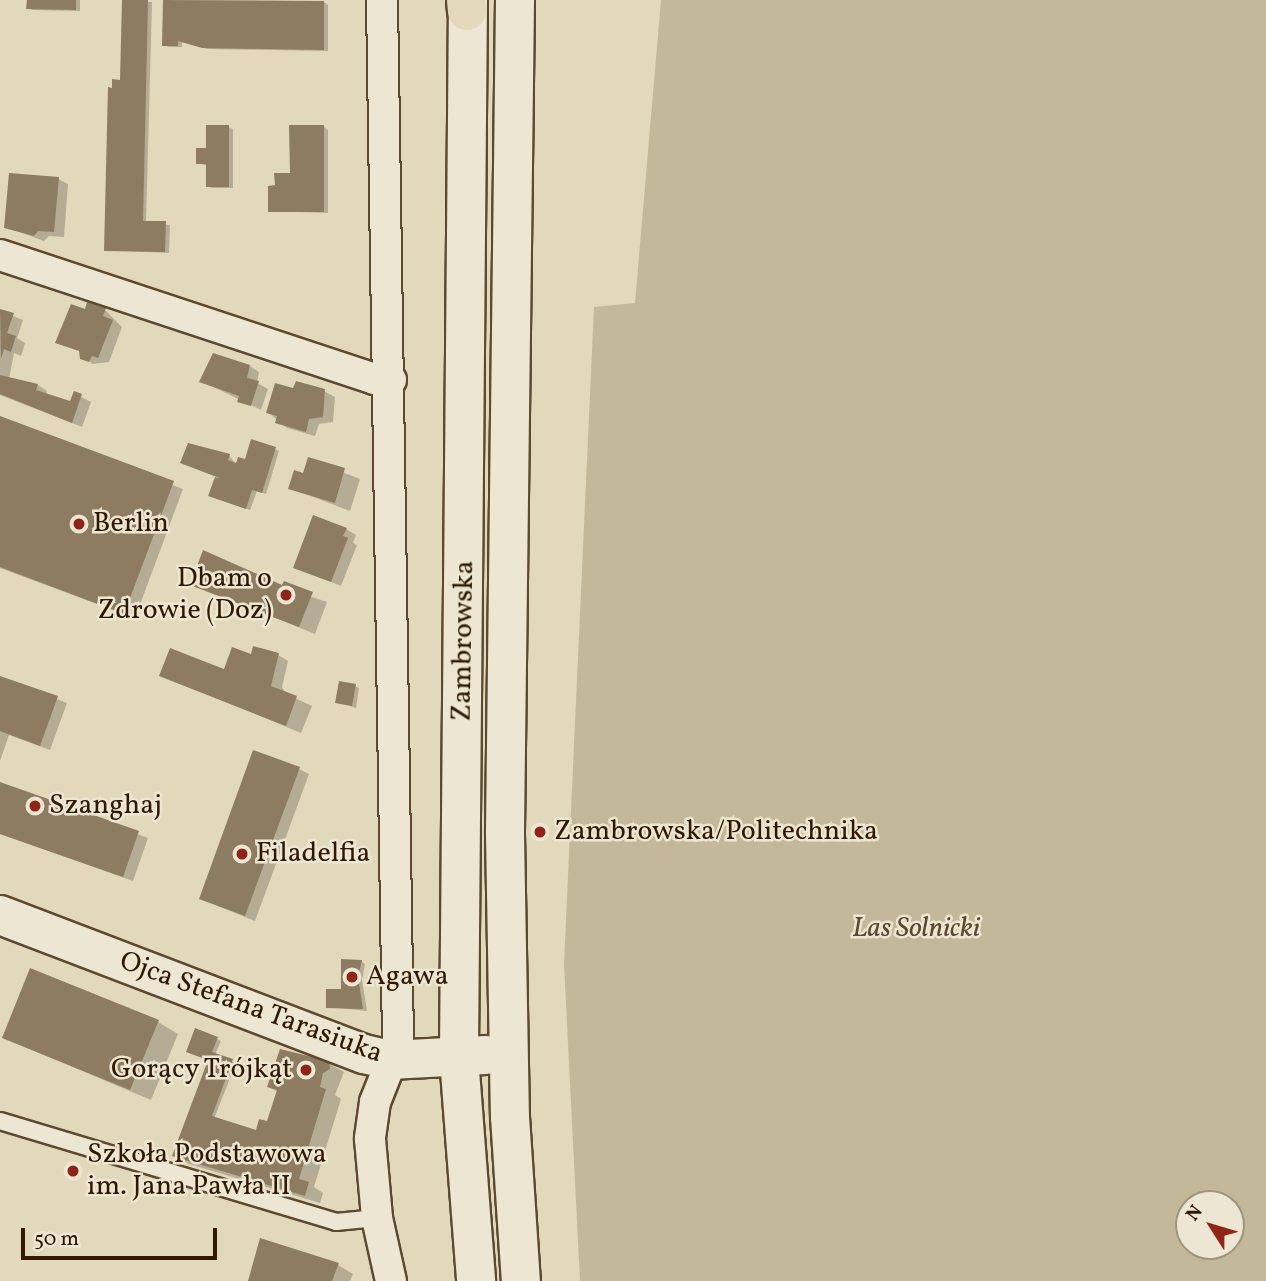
<!DOCTYPE html>
<meta charset="utf-8">
<style>
body{margin:0}
#map{position:relative;width:1266px;height:1281px;overflow:hidden;background:#e2d8bb;font-family:Vollkorn,serif}
div>[style]{position:absolute}
.green>*{inset:0;background:#c4b89b}
.shadow>*{inset:0;background:#0003}
.building>*{inset:0;background:#8d7c62}
.roads{filter:drop-shadow(2px 0 #5d4930) drop-shadow(-2px 0 #5d4930) drop-shadow(0 2px #5d4930) drop-shadow(0 -2px #5d4930)}
.lane>*{height:16px;margin:-8px;padding:0 8px;transform-origin:8px;border-radius:8px;background:#ece6d3}
.street>*{height:30px;margin:-15px;padding:0 15px;transform-origin:15px;border-radius:15px;background:#ece6d3}
.secondary>*{height:38px;margin:-19px;padding:0 19px;transform-origin:19px;border-radius:19px;background:#ece6d3}
.primary>*{height:38px;margin:-19px;padding:0 19px;transform-origin:19px;border-radius:19px;background:#e2d8bb}
.dots>*{width:19px;height:19px;translate:-50% -50%;box-sizing:border-box;border:4px solid #ece6d3;border-radius:50%}
span{translate:-50% -50%;white-space:nowrap;text-align:center;line-height:1.15;-webkit-text-stroke:5px #ece6d3;paint-order:stroke}
.poi-label{font-size:28px;color:#311901}
.left{translate:0 -50%;text-align:left}
.right{translate:-100% -50%;text-align:right}
.street-label{font-size:28px;color:#311901}
.park-label{font-size:28px;color:#5d492f;font-style:italic}
.north{position:absolute;left:1175px;top:1190px;width:70px;height:70px;box-sizing:border-box;background:#ece6d3;border:2px solid #a1947f;border-radius:50%;rotate:307deg;font-size:19px;font-weight:700;line-height:28px;text-align:center;color:#311901}
.north::after{content:'';display:block;margin:auto;width:24px;height:32px;background:#8f2418;clip-path:polygon(50% 0,100% 100%,50% 72%,0 100%)}
.scale{position:absolute;left:21px;top:1228px;width:196px;height:32px;box-sizing:border-box;border:4px solid #311901;border-top:0;padding-left:9px;font-size:21px;line-height:24px;white-space:nowrap;color:#311901;-webkit-text-stroke:5px #ece6d3;paint-order:stroke}
</style>
<div id="map">
<div class="green">
<div style="clip-path:polygon(evenodd,661px 0,1266px 0,1266px 1281px,580px 1281px,564px 964px,594px 307px,635px 303px,661px 0,1189px 1204px,1231px 1204px,1231px 1246px,1189px 1246px,1189px 1204px)"></div>
</div>
<div class="shadow">
<div style="clip-path:polygon(28px 0,80px 0,80px 11px,32px 10px)"></div>
<div style="clip-path:polygon(123px 0,152px 2px,146px 223px,170px 225px,169px 253px,106px 250px,114px 90px,121px 81px)"></div>
<div style="clip-path:polygon(165px 1px,324px 2px,328px 5px,328px 51px,208px 49px,182px 42px,182px 47px,169px 47px,164px 45px)"></div>
<div style="clip-path:polygon(228px 127px,233px 129px,233px 188px,212px 188px,208px 186px,208px 166px,198px 163px)"></div>
<div style="clip-path:polygon(324px 127px,328px 130px,328px 213px,270px 211px,276px 187px,291px 175px)"></div>
<div style="clip-path:polygon(58px 179px,68px 184px,64px 237px,49px 236px,44px 241px,6px 227px)"></div>
<div style="clip-path:polygon(105px 310px,122px 327px,109px 362px,92px 364px,81px 352px,58px 342px,86px 312px)"></div>
<div style="clip-path:polygon(0 311px,23px 320px,17px 338px,25px 343px,21px 356px,14px 353px,9px 379px,38px 385px,47px 391px,46px 395px,71px 404px,75px 394px,91px 402px,82px 427px,0 395px)"></div>
<div style="clip-path:polygon(250px 366px,259px 372px,257px 383px,268px 389px,261px 410px,201px 381px)"></div>
<div style="clip-path:polygon(294px 390px,324px 391px,335px 397px,333px 422px,319px 424px,315px 436px,287px 428px,268px 412px)"></div>
<div style="clip-path:polygon(0 418px,183px 489px,135px 618px,0 568px)"></div>
<div style="clip-path:polygon(275px 449px,279px 451px,266px 494px,257px 491px,250px 510px,210px 495px,229px 455px,237px 466px)"></div>
<div style="clip-path:polygon(309px 459px,360px 479px,350px 511px,290px 488px,304px 475px)"></div>
<div style="clip-path:polygon(346px 529px,356px 535px,353px 543px,357px 545px,341px 586px,295px 567px)"></div>
<div style="clip-path:polygon(192px 584px,283px 587px,327px 602px,315px 634px)"></div>
<div style="clip-path:polygon(278px 655px,288px 661px,282px 687px,286px 694px,312px 706px,301px 733px,161px 675px,225px 672px,252px 657px)"></div>
<div style="clip-path:polygon(0 677px,67px 703px,50px 750px,9px 735px,0 761px)"></div>
<div style="clip-path:polygon(355px 686px,359px 688px,356px 708px,337px 702px)"></div>
<div style="clip-path:polygon(299px 769px,309px 774px,255px 921px,201px 899px)"></div>
<div style="clip-path:polygon(0 784px,148px 838px,133px 881px,0 834px)"></div>
<div style="clip-path:polygon(361px 961px,365px 964px,362px 980px,367px 1011px,328px 1007px)"></div>
<div style="clip-path:polygon(158px 1022px,178px 1034px,151px 1100px,4px 1038px)"></div>
<div style="clip-path:polygon(217px 1039px,221px 1041px,215px 1055px,236px 1063px,214px 1119px,257px 1132px,269px 1123px,278px 1092px,269px 1087px,328px 1063px,344px 1072px,335px 1095px,341px 1099px,314px 1187px,323px 1193px,320px 1203px,189px 1164px,174px 1155px,210px 1060px,192px 1054px)"></div>
<div style="clip-path:polygon(338px 1265px,353px 1274px,350px 1281px,250px 1281px)"></div>
</div>
<div class="building">
<div style="clip-path:polygon(27px 0,76px 0,76px 10px,26px 9px)"></div>
<div style="clip-path:polygon(122px 0,148px 0,143px 221px,166px 221px,165px 252px,104px 251px,108px 87px,112px 88px,112px 79px,120px 80px)"></div>
<div style="clip-path:polygon(163px 0,324px 1px,324px 50px,202px 48px,178px 41px,178px 46px,162px 46px)"></div>
<div style="clip-path:polygon(206px 125px,229px 125px,229px 187px,206px 187px,206px 164px,196px 164px,196px 148px,206px 148px)"></div>
<div style="clip-path:polygon(289px 125px,324px 125px,324px 212px,268px 212px,268px 186px,275px 185px,274px 173px,290px 173px)"></div>
<div style="clip-path:polygon(9px 173px,59px 177px,54px 232px,38px 231px,34px 236px,4px 228px)"></div>
<div style="clip-path:polygon(87px 302px,106px 308px,103px 316px,113px 320px,98px 358px,92px 356px,89px 362px,80px 359px,79px 351px,55px 343px,71px 304px,85px 309px)"></div>
<div style="clip-path:polygon(0 309px,14px 313px,7px 333px,16px 336px,11px 352px,4px 349px,1px 359px)"></div>
<div style="clip-path:polygon(213px 353px,250px 365px,247px 378px,259px 381px,251px 406px,237px 402px,239px 396px,199px 382px)"></div>
<div style="clip-path:polygon(0 375px,38px 384px,36px 390px,70px 401px,74px 391px,82px 394px,72px 423px,0 394px)"></div>
<div style="clip-path:polygon(296px 381px,325px 389px,323px 417px,309px 419px,306px 432px,275px 423px,277px 416px,266px 413px,275px 383px,293px 388px)"></div>
<div style="clip-path:polygon(0 416px,174px 481px,124px 614px,0 567px)"></div>
<div style="clip-path:polygon(251px 439px,276px 447px,262px 493px,252px 490px,246px 509px,208px 496px,215px 477px,222px 479px,180px 463px,188px 443px,230px 454px,228px 460px,236px 463px,238px 457px,245px 459px)"></div>
<div style="clip-path:polygon(308px 457px,345px 468px,335px 503px,288px 489px,294px 470px,303px 473px)"></div>
<div style="clip-path:polygon(313px 515px,347px 528px,343px 536px,348px 538px,331px 582px,293px 568px)"></div>
<div style="clip-path:polygon(203px 550px,282px 585px,284px 581px,313px 592px,299px 627px,190px 585px)"></div>
<div style="clip-path:polygon(253px 646px,279px 653px,271px 686px,297px 696px,286px 726px,159px 676px,170px 648px,224px 669px,232px 647px,251px 654px)"></div>
<div style="clip-path:polygon(0 676px,58px 696px,40px 746px,0 731px)"></div>
<div style="clip-path:polygon(339px 681px,356px 684px,352px 706px,335px 703px)"></div>
<div style="clip-path:polygon(253px 750px,300px 767px,245px 916px,199px 899px)"></div>
<div style="clip-path:polygon(0 782px,139px 831px,123px 877px,0 834px)"></div>
<div style="clip-path:polygon(341px 959px,362px 960px,358px 977px,363px 1009px,326px 1008px,326px 989px,341px 989px)"></div>
<div style="clip-path:polygon(30px 968px,159px 1020px,130px 1090px,2px 1038px)"></div>
<div style="clip-path:polygon(195px 1028px,218px 1037px,212px 1052px,233px 1059px,212px 1116px,256px 1130px,259px 1119px,267px 1121px,277px 1090px,267px 1087px,280px 1049px,329px 1061px,330px 1069px,323px 1073px,320px 1087px,326px 1089px,299px 1179px,309px 1182px,305px 1196px,172px 1156px,208px 1060px,186px 1052px)"></div>
<div style="clip-path:polygon(260px 1238px,339px 1263px,332px 1281px,248px 1281px)"></div>
</div>
<div class="roads">
<div class="lane">
<div style="left:0;top:1121px;width:351px;rotate:16.7deg"></div>
<div style="left:336px;top:1222px;width:41px;rotate:-5.6deg"></div>
</div>
<div class="street">
<div style="left:382px;top:0;width:1044px;rotate:89.12deg"></div>
<div style="left:398px;top:1044px;width:62px;rotate:111.6deg"></div>
<div style="left:375px;top:1102px;width:37px;rotate:98deg"></div>
<div style="left:370px;top:1139px;width:79px;rotate:84.9deg"></div>
<div style="left:377px;top:1218px;width:65px;rotate:77.5deg"></div>
<div style="left:0;top:255px;width:394px;rotate:18.3deg"></div>
<div style="left:374px;top:379px;width:17px;rotate:3deg"></div>
</div>
<div class="secondary">
<div style="left:468px;top:0;width:1058px;rotate:90.49deg"></div>
<div style="left:459px;top:1058px;width:224px;rotate:85.6deg"></div>
<div style="left:515px;top:0;width:834px;rotate:90.69deg"></div>
<div style="left:505px;top:834px;width:283px;rotate:89deg"></div>
<div style="left:510px;top:1117px;width:164px;rotate:86.2deg"></div>
<div style="left:0;top:915px;width:390px;rotate:20.9deg"></div>
<div style="left:364px;top:1054px;width:27px;rotate:13deg"></div>
<div style="left:390px;top:1060px;width:96px;rotate:-3deg"></div>
</div>
<div class="primary">
<div style="left:466px;top:0;width:11px;rotate:85deg"></div>
</div>
</div>
<div class="dots">
<div style="left:79px;top:524px;background:#8f2418"></div>
<div style="left:286px;top:595px;background:#8f2418"></div>
<div style="left:35px;top:806px;background:#8f2418"></div>
<div style="left:540px;top:832px;background:#8f2418"></div>
<div style="left:242px;top:854px;background:#8f2418"></div>
<div style="left:352px;top:977px;background:#8f2418"></div>
<div style="left:306px;top:1070px;background:#8f2418"></div>
<div style="left:73px;top:1171px;background:#8f2418"></div>
</div>
<div class="poi-label">
<span class="left" style="left:93px;top:524px">Berlin</span>
<span class="right" style="left:272px;top:595px">Dbam o<br>Zdrowie (Doz)</span>
<span class="left" style="left:49px;top:806px">Szanghaj</span>
<span class="left" style="left:554px;top:832px">Zambrowska/Politechnika</span>
<span class="left" style="left:256px;top:854px">Filadelfia</span>
<span class="left" style="left:366px;top:977px">Agawa</span>
<span class="right" style="left:292px;top:1070px">Gorący Trójkąt</span>
<span class="left" style="left:87px;top:1171px">Szkoła Podstawowa<br>im. Jana Pawła II</span>
</div>
<div class="street-label">
<span style="left:464px;top:641px;rotate:-89deg">Zambrowska</span>
<span style="left:251px;top:1008px;rotate:20deg">Ojca Stefana Tarasiuka</span>
</div>
<div class="park-label">
<span style="left:916px;top:929px">Las Solnicki</span>
</div>
<div class="north">N</div>
<div class="scale">50 m</div>
</div>
